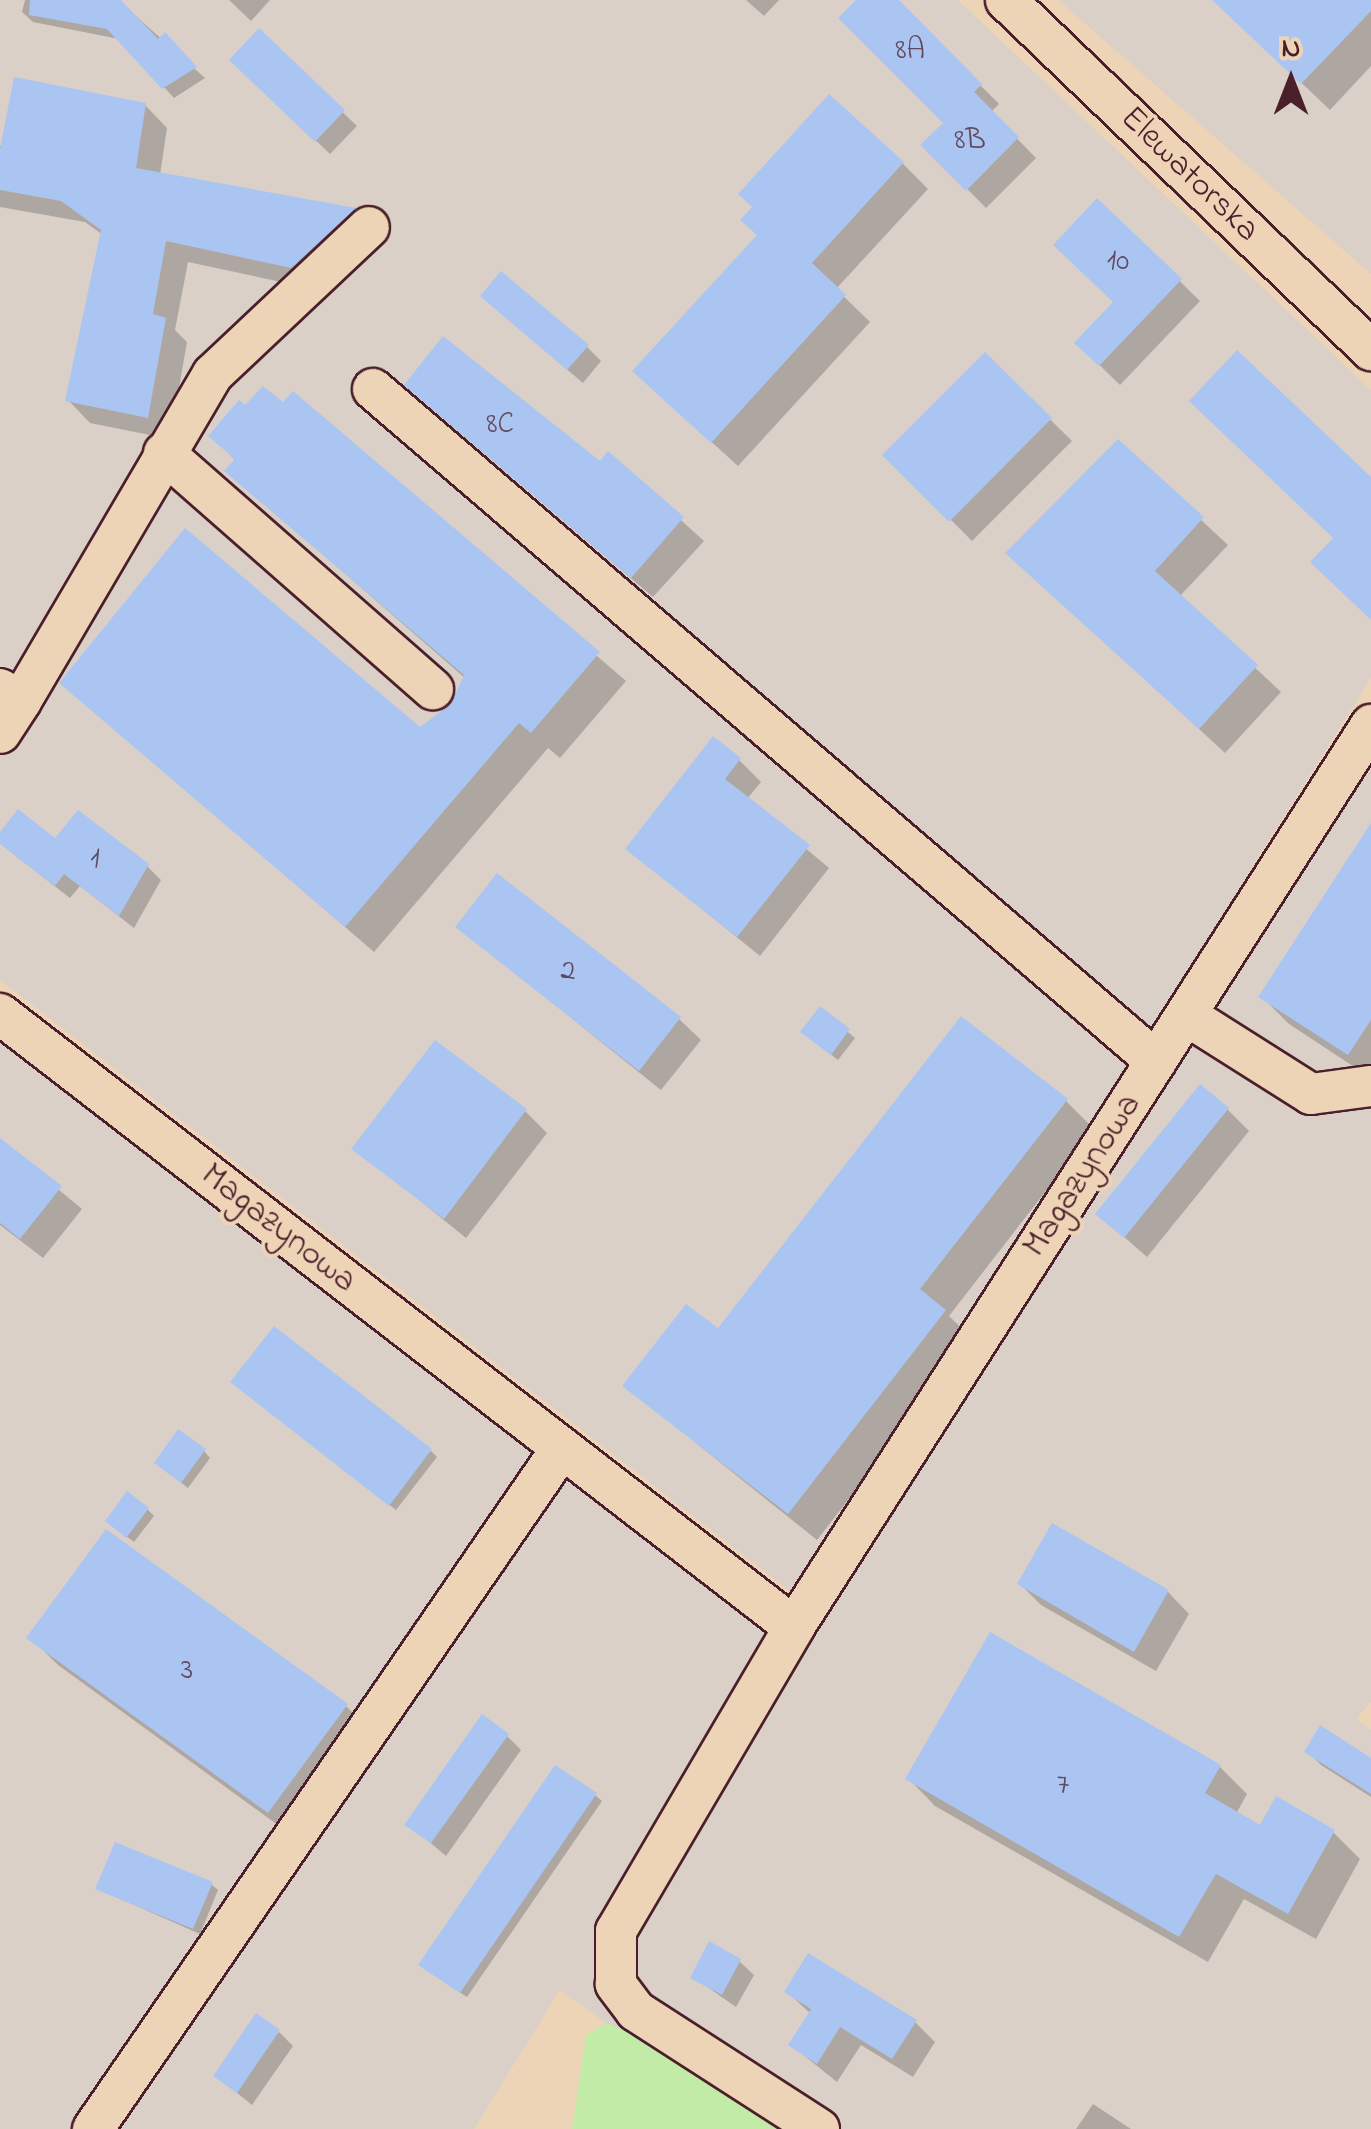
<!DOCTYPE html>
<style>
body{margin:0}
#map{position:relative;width:1371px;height:2129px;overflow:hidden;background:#eed4b6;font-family:"Indie Flower",sans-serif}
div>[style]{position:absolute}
.built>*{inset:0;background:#dad0c8}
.green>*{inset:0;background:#c2eba7}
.shadow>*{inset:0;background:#0003}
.building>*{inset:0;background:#aac5f2}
.roads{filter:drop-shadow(2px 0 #4a1f2b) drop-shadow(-2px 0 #4a1f2b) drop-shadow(0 2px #4a1f2b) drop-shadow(0 -2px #4a1f2b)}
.minor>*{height:40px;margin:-20px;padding:0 20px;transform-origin:20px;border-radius:20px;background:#eed4b6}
span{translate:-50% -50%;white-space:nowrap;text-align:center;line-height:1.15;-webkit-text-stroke:8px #eed4b6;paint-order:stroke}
.number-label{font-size:30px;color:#62485d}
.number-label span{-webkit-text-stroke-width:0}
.street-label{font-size:35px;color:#4a1f2b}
.north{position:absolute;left:1241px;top:30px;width:100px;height:100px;-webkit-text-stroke:8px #eed4b6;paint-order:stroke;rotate:0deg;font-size:28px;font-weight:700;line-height:40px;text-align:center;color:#4a1f2b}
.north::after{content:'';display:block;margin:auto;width:35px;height:45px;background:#4a1f2b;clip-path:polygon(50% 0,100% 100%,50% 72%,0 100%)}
</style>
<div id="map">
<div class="built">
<div style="clip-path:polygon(0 0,958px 0,1371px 390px,1371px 678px,795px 1595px,0 980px)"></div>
<div style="clip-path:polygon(1058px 0,1371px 0,1371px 274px)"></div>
<div style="clip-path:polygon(1371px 769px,1371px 1702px,1356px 1719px,1371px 1730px,1371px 2129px,776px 2129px,712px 2081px,647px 2040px,606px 2023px,560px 1990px,474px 2129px,0 2129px,0 1038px,780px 1631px)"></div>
</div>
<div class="green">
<div style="clip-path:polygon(606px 2023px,647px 2040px,776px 2129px,572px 2129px,586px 2035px)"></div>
</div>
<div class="shadow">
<div style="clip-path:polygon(25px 0,118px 0,205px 78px,174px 98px,119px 39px,33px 22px,22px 12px)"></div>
<div style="clip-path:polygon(229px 0,270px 0,251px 21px)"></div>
<div style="clip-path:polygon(746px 0,779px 0,764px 16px)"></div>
<div style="clip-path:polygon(860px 0,895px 0,999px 104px,991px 112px,1036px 158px,986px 208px,924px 145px,947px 123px)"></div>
<div style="clip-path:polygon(1214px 0,1371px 0,1371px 66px,1330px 110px)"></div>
<div style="clip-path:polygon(259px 32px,357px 126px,330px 154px,232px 60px)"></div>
<div style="clip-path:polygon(145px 105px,167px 128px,160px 175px,355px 210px,376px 232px,314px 289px,188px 262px,175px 330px,187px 342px,170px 439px,90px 423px,68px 400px,103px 235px,85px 222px,0 207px,0 146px)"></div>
<div style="clip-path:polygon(902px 163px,928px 189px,836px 289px,870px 322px,738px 466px,661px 396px)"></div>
<div style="clip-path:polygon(1098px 201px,1200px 301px,1120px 385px,1077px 343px,1116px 303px)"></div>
<div style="clip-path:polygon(497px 310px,587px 347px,601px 361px,583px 383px)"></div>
<div style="clip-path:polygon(985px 355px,1072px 441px,972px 541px,886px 455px)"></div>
<div style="clip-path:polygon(293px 394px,626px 681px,560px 758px,548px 748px,374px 952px,62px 683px,420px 730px,453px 705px,465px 678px,227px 471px,236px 461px,212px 436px,245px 409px,283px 406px)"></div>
<div style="clip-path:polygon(429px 406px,599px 463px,608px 454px,704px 541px,653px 597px)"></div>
<div style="clip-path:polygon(1118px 443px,1228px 545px,1179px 597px,1281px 692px,1225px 753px,1008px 552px)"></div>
<div style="clip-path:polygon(739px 760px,761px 782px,747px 799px,829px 868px,760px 956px,628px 849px)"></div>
<div style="clip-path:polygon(1371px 827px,1371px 1078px,1289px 1024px,1261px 996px)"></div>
<div style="clip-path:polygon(0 836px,56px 842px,147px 866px,161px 880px,134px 928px,80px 886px,70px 898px,12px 853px)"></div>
<div style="clip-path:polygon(458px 927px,679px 1019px,701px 1040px,661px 1090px)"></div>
<div style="clip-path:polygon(820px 1009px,855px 1038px,838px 1060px,810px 1038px)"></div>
<div style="clip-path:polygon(1066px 1101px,1094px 1129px,949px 1316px,973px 1339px,817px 1540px,625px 1386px,718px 1332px)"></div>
<div style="clip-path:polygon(1227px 1109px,1249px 1131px,1147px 1257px,1098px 1214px)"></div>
<div style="clip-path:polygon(525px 1111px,547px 1133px,466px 1238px,355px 1148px)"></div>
<div style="clip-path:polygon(0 1141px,82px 1209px,43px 1258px,0 1225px)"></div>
<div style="clip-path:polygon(240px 1388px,431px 1451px,437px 1457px,396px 1510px)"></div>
<div style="clip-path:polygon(204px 1451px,210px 1458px,188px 1488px,163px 1469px)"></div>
<div style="clip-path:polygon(147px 1509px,154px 1516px,134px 1542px,114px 1527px)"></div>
<div style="clip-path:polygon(1020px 1584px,1168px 1592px,1189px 1614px,1156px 1671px,1041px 1605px)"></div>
<div style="clip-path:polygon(30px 1637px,346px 1706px,374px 1734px,297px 1839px,58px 1665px)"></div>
<div style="clip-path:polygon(507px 1736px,521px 1750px,446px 1856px,408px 1824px)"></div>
<div style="clip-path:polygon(1307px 1751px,1371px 1761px,1371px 1797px,1321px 1765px)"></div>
<div style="clip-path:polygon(1220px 1767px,1247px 1794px,1236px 1814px,1261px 1828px,1333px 1832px,1360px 1859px,1316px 1939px,1244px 1899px,1208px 1962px,935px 1806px,908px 1778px)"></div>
<div style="clip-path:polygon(595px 1795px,602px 1801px,467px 1997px,428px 1971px)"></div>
<div style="clip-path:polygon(211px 1884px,218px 1890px,200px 1934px,98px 1889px)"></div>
<div style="clip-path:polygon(739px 1961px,754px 1975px,736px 2007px,693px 1977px)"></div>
<div style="clip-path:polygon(787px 1992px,915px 2022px,935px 2042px,913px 2077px,861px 2045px,837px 2082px,791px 2045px,811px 2014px)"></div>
<div style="clip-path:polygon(279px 2032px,293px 2046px,252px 2105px,216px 2076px)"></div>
<div style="clip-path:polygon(1093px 2104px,1131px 2129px,1076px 2129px)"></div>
</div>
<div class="building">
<div style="clip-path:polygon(30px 0,121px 0,158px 39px,165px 32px,197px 67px,162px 89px,107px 29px,29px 15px)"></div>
<div style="clip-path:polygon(856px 0,899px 0,982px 84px,974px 92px,1019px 137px,966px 191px,920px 145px,943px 123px,838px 18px)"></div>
<div style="clip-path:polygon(1212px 0,1371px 0,1371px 11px,1301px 84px)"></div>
<div style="clip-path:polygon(259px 28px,345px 110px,315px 142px,229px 60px)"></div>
<div style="clip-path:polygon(14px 77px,146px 103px,136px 168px,356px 208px,291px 268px,166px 241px,153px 314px,166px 318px,148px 418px,65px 401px,101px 230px,61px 201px,0 190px,0 149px)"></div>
<div style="clip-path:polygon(829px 94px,904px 162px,812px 263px,846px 295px,711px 443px,632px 371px,757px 235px,740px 220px,752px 207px,738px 194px)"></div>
<div style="clip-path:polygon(1097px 198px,1182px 279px,1099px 366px,1074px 343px,1113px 302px,1053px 245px)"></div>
<div style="clip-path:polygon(501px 271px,589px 345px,567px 370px,480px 296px)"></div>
<div style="clip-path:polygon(443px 336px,600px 461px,608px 451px,684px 517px,631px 578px,404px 385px)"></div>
<div style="clip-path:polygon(1237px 350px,1371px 477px,1371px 620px,1310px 562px,1333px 538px,1189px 401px)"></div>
<div style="clip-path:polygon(985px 352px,1052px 418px,949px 522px,882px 455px)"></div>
<div style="clip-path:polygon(263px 386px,283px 402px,293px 391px,600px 652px,531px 733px,519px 723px,345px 927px,59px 683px,185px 528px,420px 727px,451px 704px,464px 675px,224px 471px,235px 459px,208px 436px,239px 400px,245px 405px)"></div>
<div style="clip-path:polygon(1118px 439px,1204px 517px,1155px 571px,1258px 665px,1199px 729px,1005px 553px)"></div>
<div style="clip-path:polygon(713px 736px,741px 758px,725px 779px,810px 845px,737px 937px,625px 849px)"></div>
<div style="clip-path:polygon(18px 809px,55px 838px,78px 810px,149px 864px,119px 916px,64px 874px,55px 886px,0 844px,0 832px)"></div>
<div style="clip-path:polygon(1371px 823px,1371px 1020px,1348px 1055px,1258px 997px)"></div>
<div style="clip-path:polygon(497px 873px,681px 1017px,639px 1071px,455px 927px)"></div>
<div style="clip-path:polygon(820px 1006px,850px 1029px,831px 1055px,800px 1032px)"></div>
<div style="clip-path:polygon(961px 1016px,1068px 1099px,920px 1289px,946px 1310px,788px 1514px,622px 1386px,686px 1304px,718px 1328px)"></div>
<div style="clip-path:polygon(435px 1040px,527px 1109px,444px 1219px,351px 1149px)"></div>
<div style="clip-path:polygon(1200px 1084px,1229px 1108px,1124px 1238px,1095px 1214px)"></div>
<div style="clip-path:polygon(0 1138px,62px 1186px,20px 1239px,0 1223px)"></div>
<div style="clip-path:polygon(274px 1326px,432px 1449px,389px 1506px,230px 1382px)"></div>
<div style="clip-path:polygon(178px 1429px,206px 1449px,181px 1483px,154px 1463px)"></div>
<div style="clip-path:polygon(127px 1491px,149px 1508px,126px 1538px,105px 1521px)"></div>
<div style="clip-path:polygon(1052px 1523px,1169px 1590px,1134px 1652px,1017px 1584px)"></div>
<div style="clip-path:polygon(106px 1529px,348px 1704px,268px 1813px,26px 1638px)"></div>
<div style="clip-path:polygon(990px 1632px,1221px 1765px,1205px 1793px,1260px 1825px,1276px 1796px,1335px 1830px,1288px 1914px,1216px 1874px,1179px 1937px,905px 1779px)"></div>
<div style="clip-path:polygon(482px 1714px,509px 1734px,431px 1843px,404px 1825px)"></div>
<div style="clip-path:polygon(1320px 1725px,1371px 1758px,1371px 1794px,1304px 1752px)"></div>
<div style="clip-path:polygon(555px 1765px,597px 1793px,460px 1993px,418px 1965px)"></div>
<div style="clip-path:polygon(115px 1842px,213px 1882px,193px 1929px,95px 1889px)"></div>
<div style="clip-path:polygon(709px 1941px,741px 1959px,722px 1995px,690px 1978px)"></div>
<div style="clip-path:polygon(808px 1953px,917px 2020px,892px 2059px,840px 2027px,817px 2064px,788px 2045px,811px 2009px,784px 1992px)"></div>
<div style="clip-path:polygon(256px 2013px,280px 2030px,237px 2093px,213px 2076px)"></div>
</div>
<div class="roads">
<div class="minor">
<div style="left:1006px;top:0;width:506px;rotate:43.8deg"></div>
<div style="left:373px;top:389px;width:1032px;rotate:40.64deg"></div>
<div style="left:164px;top:453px;width:358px;rotate:41.3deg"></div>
<div style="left:0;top:689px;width:24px;rotate:30deg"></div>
<div style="left:21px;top:701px;width:38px;rotate:123deg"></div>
<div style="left:21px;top:701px;width:379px;rotate:-59.6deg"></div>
<div style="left:213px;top:374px;width:214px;rotate:-43.3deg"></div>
<div style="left:0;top:1014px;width:1003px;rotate:37.67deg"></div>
<div style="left:1186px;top:1015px;width:148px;rotate:32.3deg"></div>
<div style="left:1311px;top:1094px;width:61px;rotate:-7.6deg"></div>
<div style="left:93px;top:2129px;width:827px;rotate:-55.45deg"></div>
<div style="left:819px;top:2129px;width:218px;rotate:-147.2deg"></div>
<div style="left:636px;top:2011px;width:34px;rotate:-127deg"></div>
<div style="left:616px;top:1984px;width:53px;rotate:-90deg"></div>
<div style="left:616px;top:1931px;width:352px;rotate:-59.6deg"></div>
<div style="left:794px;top:1627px;width:1071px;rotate:-57.39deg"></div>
</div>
</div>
<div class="number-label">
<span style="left:910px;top:51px">8A</span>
<span style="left:970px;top:141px">8B</span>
<span style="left:1118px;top:262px">10</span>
<span style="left:500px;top:425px">8C</span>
<span style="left:95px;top:860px">1</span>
<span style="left:568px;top:972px">2</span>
<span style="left:187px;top:1671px">3</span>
<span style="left:1063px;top:1786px">7</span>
</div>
<div class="street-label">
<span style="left:1189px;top:175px;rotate:44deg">Elewatorska</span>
<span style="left:1083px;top:1176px;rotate:-57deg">Magazynowa</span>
<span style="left:278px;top:1229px;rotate:38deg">Magazynowa</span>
</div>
<div class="north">N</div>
</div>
